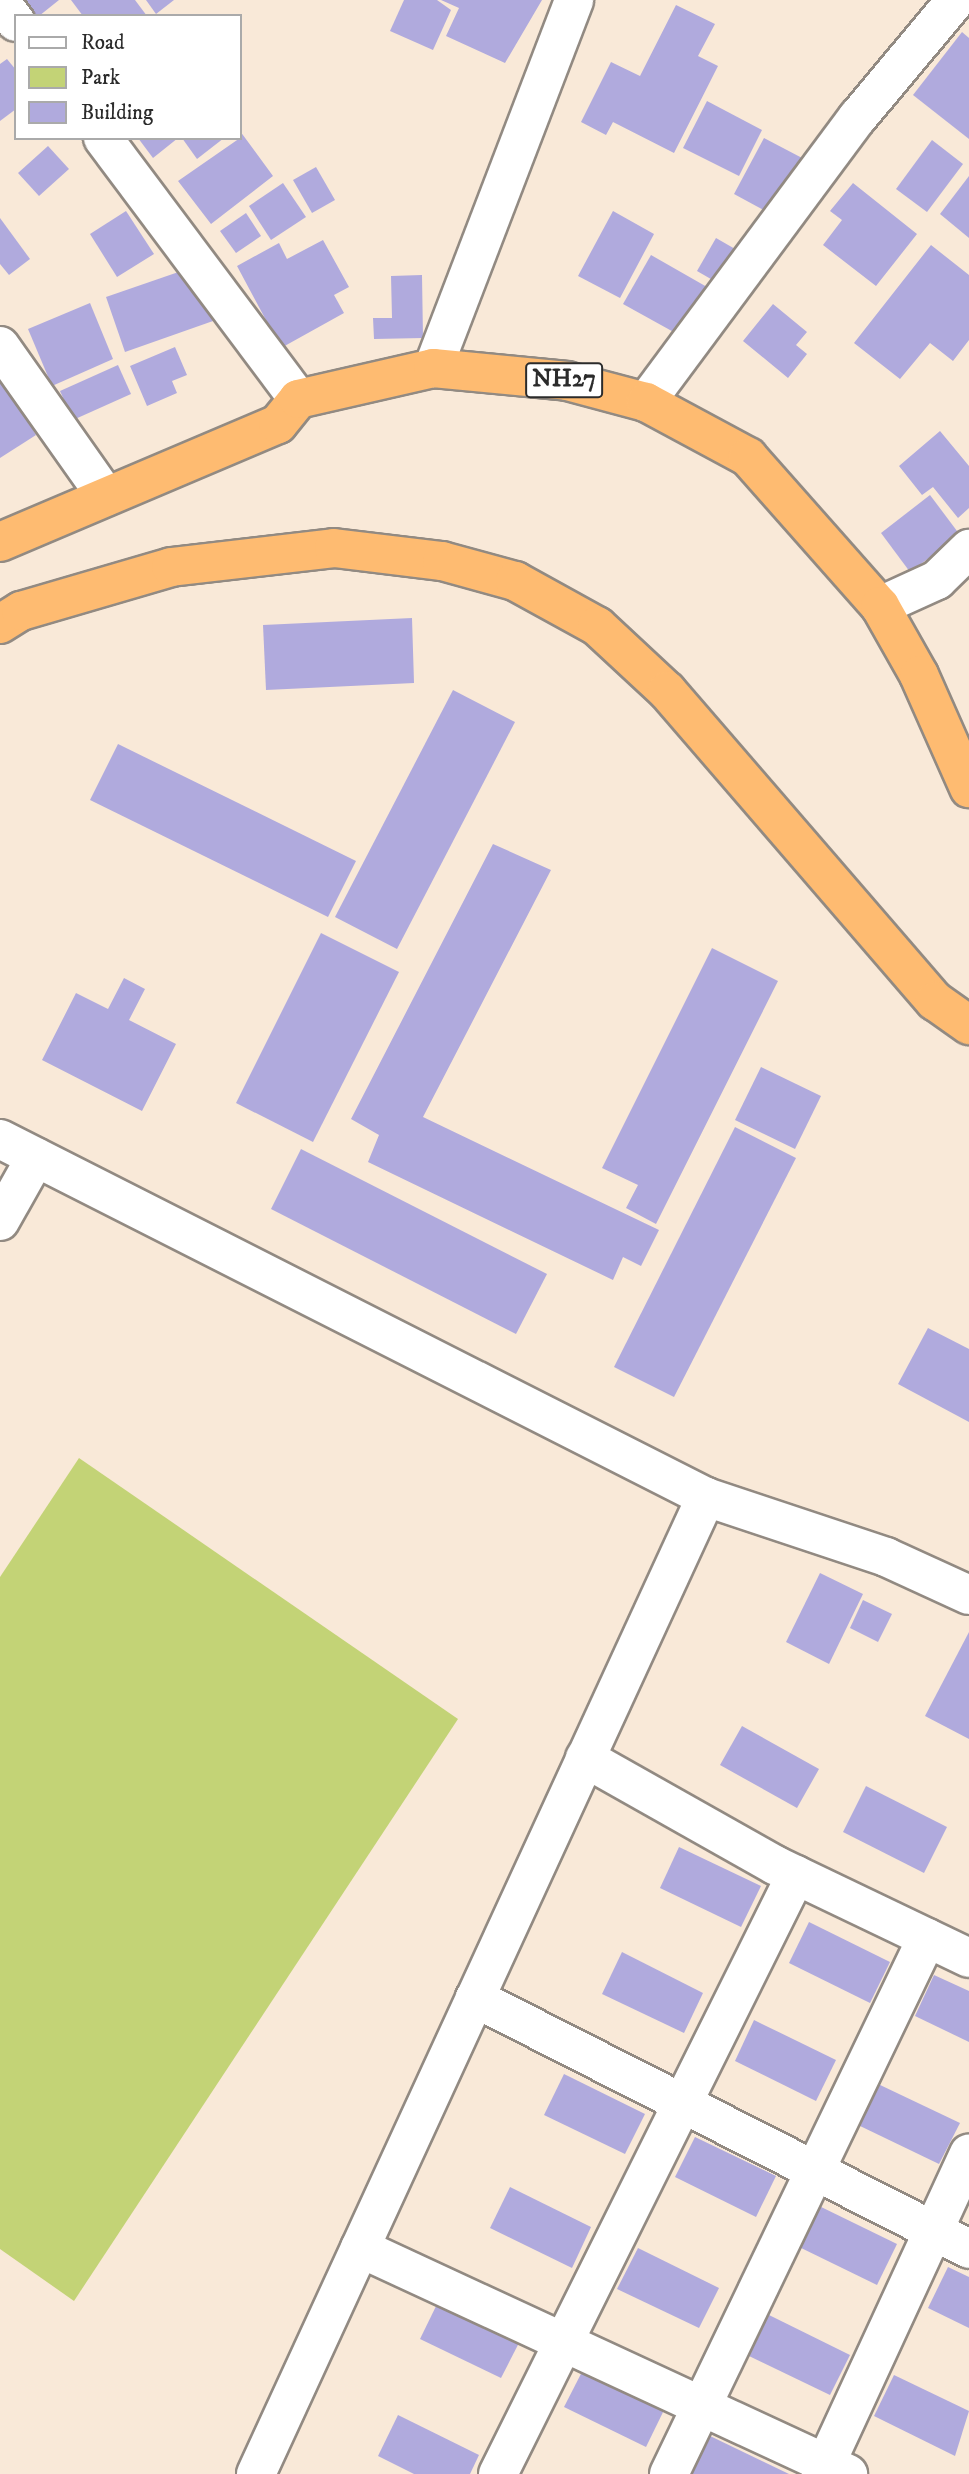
<!DOCTYPE html>
<style>
body{margin:0}
#map{position:relative;width:969px;height:2474px;overflow:hidden;background:#f9e9d8;font-family:"IM FELL DW Pica",serif}
div>[style]{position:absolute}
.green>*{inset:0;background:#c3d376}
.building>*{inset:0;background:#b0aadd}
.roads{filter:drop-shadow(2px 0 #928a82) drop-shadow(-2px 0 #928a82) drop-shadow(0 2px #928a82) drop-shadow(0 -2px #928a82)}
.minor>*{height:38px;margin:-19px;padding:0 19px;transform-origin:19px;border-radius:19px;background:#fff}
.trunk>*{height:38px;margin:-19px;padding:0 19px;transform-origin:19px;border-radius:19px;background:#febb71}
span{translate:-50% -50%;white-space:nowrap;text-align:center;line-height:1.15;-webkit-text-stroke:5px #fff;paint-order:stroke}
.shield-label span{padding:2px 5px;background:#fff;border:2px solid;border-radius:5px;-webkit-text-stroke-width:0}
.shield-label{font-size:24px;color:#2b2b2b;font-weight:700}
.legend{position:absolute;left:14px;top:14px;width:228px;height:126px;box-sizing:border-box;background:#fff;border:2px solid #aaa;margin:0;padding:9px 12px;list-style:none;font-size:21px;color:#2b2b2b}
.legend li{display:flex;align-items:center;gap:14px;height:35px}
.legend b{width:35px;border:2px solid #aaa}
</style>
<div id="map">
<div class="green">
<div style="clip-path:polygon(79px 1458px,458px 1719px,74px 2301px,0 2249px,0 1577px)"></div>
</div>
<div class="building">
<div style="clip-path:polygon(17px 0,59px 0,39px 16px,29px 16px)"></div>
<div style="clip-path:polygon(71px 0,135px 0,147px 16px,83px 16px)"></div>
<div style="clip-path:polygon(146px 0,174px 0,156px 14px)"></div>
<div style="clip-path:polygon(404px 0,437px 0,451px 10px,433px 50px,390px 31px)"></div>
<div style="clip-path:polygon(441px 0,542px 0,505px 63px,446px 36px,459px 8px)"></div>
<div style="clip-path:polygon(676px 5px,715px 24px,698px 56px,718px 66px,674px 153px,613px 122px,606px 135px,581px 122px,611px 62px,640px 76px)"></div>
<div style="clip-path:polygon(962px 32px,969px 38px,969px 139px,913px 95px)"></div>
<div style="clip-path:polygon(7px 59px,16px 70px,16px 109px,0 121px,0 64px)"></div>
<div style="clip-path:polygon(707px 101px,762px 130px,739px 176px,683px 148px)"></div>
<div style="clip-path:polygon(240px 131px,273px 176px,211px 224px,178px 181px,240px 138px)"></div>
<div style="clip-path:polygon(138px 138px,178px 138px,153px 158px)"></div>
<div style="clip-path:polygon(182px 138px,224px 138px,197px 159px)"></div>
<div style="clip-path:polygon(764px 138px,804px 159px,767px 212px,734px 194px)"></div>
<div style="clip-path:polygon(932px 140px,963px 164px,927px 212px,896px 189px)"></div>
<div style="clip-path:polygon(48px 146px,69px 169px,39px 196px,18px 173px)"></div>
<div style="clip-path:polygon(316px 167px,335px 200px,312px 213px,293px 180px)"></div>
<div style="clip-path:polygon(969px 176px,969px 238px,940px 214px)"></div>
<div style="clip-path:polygon(283px 183px,306px 217px,271px 240px,249px 206px)"></div>
<div style="clip-path:polygon(853px 183px,917px 234px,876px 286px,823px 245px,842px 220px,830px 211px)"></div>
<div style="clip-path:polygon(126px 211px,154px 254px,117px 277px,90px 234px)"></div>
<div style="clip-path:polygon(613px 211px,654px 234px,620px 298px,578px 276px)"></div>
<div style="clip-path:polygon(246px 213px,261px 236px,236px 253px,220px 231px)"></div>
<div style="clip-path:polygon(0 218px,30px 259px,9px 275px,0 264px)"></div>
<div style="clip-path:polygon(716px 238px,742px 253px,723px 286px,697px 271px)"></div>
<div style="clip-path:polygon(323px 240px,349px 287px,334px 295px,344px 313px,281px 348px,237px 266px,279px 243px,287px 259px)"></div>
<div style="clip-path:polygon(931px 245px,969px 275px,969px 340px,953px 361px,930px 343px,900px 379px,854px 343px)"></div>
<div style="clip-path:polygon(651px 255px,707px 287px,679px 335px,623px 304px)"></div>
<div style="clip-path:polygon(193px 267px,213px 321px,125px 352px,106px 297px)"></div>
<div style="clip-path:polygon(422px 275px,423px 338px,374px 339px,373px 318px,392px 318px,391px 276px)"></div>
<div style="clip-path:polygon(90px 303px,113px 359px,52px 386px,28px 329px)"></div>
<div style="clip-path:polygon(773px 304px,807px 332px,796px 345px,807px 354px,788px 378px,743px 341px)"></div>
<div style="clip-path:polygon(175px 347px,187px 375px,172px 381px,177px 393px,147px 406px,130px 366px)"></div>
<div style="clip-path:polygon(118px 365px,131px 394px,73px 420px,60px 391px)"></div>
<div style="clip-path:polygon(0 375px,36px 435px,0 458px)"></div>
<div style="clip-path:polygon(940px 431px,969px 466px,969px 508px,958px 518px,933px 487px,922px 495px,899px 466px)"></div>
<div style="clip-path:polygon(930px 495px,960px 535px,910px 572px,881px 533px)"></div>
<div style="clip-path:polygon(412px 618px,414px 683px,266px 690px,263px 625px)"></div>
<div style="clip-path:polygon(453px 690px,515px 722px,397px 949px,335px 917px)"></div>
<div style="clip-path:polygon(118px 744px,356px 861px,328px 917px,90px 800px)"></div>
<div style="clip-path:polygon(493px 844px,551px 870px,423px 1117px,659px 1230px,641px 1266px,623px 1257px,613px 1280px,368px 1162px,379px 1135px,351px 1119px)"></div>
<div style="clip-path:polygon(321px 933px,399px 972px,313px 1142px,236px 1103px)"></div>
<div style="clip-path:polygon(712px 948px,778px 981px,656px 1224px,626px 1208px,638px 1185px,602px 1168px)"></div>
<div style="clip-path:polygon(124px 978px,145px 989px,129px 1020px,176px 1044px,142px 1111px,42px 1060px,76px 993px,108px 1009px)"></div>
<div style="clip-path:polygon(761px 1067px,821px 1096px,795px 1149px,735px 1120px)"></div>
<div style="clip-path:polygon(735px 1127px,796px 1158px,674px 1397px,614px 1367px)"></div>
<div style="clip-path:polygon(301px 1149px,547px 1274px,516px 1334px,271px 1209px)"></div>
<div style="clip-path:polygon(928px 1328px,969px 1349px,969px 1422px,898px 1384px)"></div>
<div style="clip-path:polygon(820px 1573px,863px 1594px,829px 1664px,786px 1642px)"></div>
<div style="clip-path:polygon(863px 1600px,892px 1614px,878px 1642px,850px 1628px)"></div>
<div style="clip-path:polygon(969px 1632px,969px 1739px,925px 1716px)"></div>
<div style="clip-path:polygon(742px 1726px,819px 1769px,797px 1808px,720px 1765px)"></div>
<div style="clip-path:polygon(866px 1786px,947px 1827px,924px 1873px,843px 1832px)"></div>
<div style="clip-path:polygon(679px 1847px,761px 1886px,741px 1927px,660px 1888px)"></div>
<div style="clip-path:polygon(809px 1922px,890px 1962px,870px 2003px,789px 1963px)"></div>
<div style="clip-path:polygon(622px 1952px,703px 1993px,684px 2033px,602px 1994px)"></div>
<div style="clip-path:polygon(934px 1975px,969px 1991px,969px 2042px,915px 2016px)"></div>
<div style="clip-path:polygon(754px 2020px,836px 2060px,816px 2101px,735px 2061px)"></div>
<div style="clip-path:polygon(564px 2074px,645px 2114px,625px 2154px,544px 2115px)"></div>
<div style="clip-path:polygon(878px 2084px,960px 2123px,939px 2164px,858px 2125px)"></div>
<div style="clip-path:polygon(695px 2137px,776px 2176px,756px 2217px,675px 2177px)"></div>
<div style="clip-path:polygon(510px 2187px,591px 2227px,572px 2268px,490px 2228px)"></div>
<div style="clip-path:polygon(815px 2204px,897px 2244px,877px 2285px,795px 2245px)"></div>
<div style="clip-path:polygon(638px 2248px,719px 2288px,699px 2328px,617px 2289px)"></div>
<div style="clip-path:polygon(948px 2267px,969px 2277px,969px 2328px,928px 2308px)"></div>
<div style="clip-path:polygon(440px 2298px,522px 2337px,501px 2378px,420px 2339px)"></div>
<div style="clip-path:polygon(769px 2315px,850px 2355px,830px 2395px,749px 2356px)"></div>
<div style="clip-path:polygon(585px 2366px,666px 2406px,646px 2447px,564px 2407px)"></div>
<div style="clip-path:polygon(894px 2375px,969px 2411px,955px 2456px,874px 2416px)"></div>
<div style="clip-path:polygon(398px 2415px,479px 2455px,470px 2474px,414px 2474px,378px 2456px)"></div>
<div style="clip-path:polygon(708px 2435px,789px 2474px,689px 2474px)"></div>
</div>
<div class="roads">
<div class="minor">
<div style="left:0;top:1px;width:26px;rotate:53deg"></div>
<div style="left:103px;top:138px;width:326px;rotate:53.2deg"></div>
<div style="left:0;top:346px;width:184px;rotate:54.8deg"></div>
<div style="left:433px;top:368px;width:394px;rotate:-69deg"></div>
<div style="left:646px;top:402px;width:355px;rotate:-53.4deg"></div>
<div style="left:858px;top:117px;width:153px;rotate:-50.1deg"></div>
<div style="left:880px;top:606px;width:63px;rotate:-24.5deg"></div>
<div style="left:937px;top:580px;width:45px;rotate:-44.1deg"></div>
<div style="left:0;top:1139px;width:792px;rotate:26.89deg"></div>
<div style="left:706px;top:1497px;width:190px;rotate:18.4deg"></div>
<div style="left:886px;top:1557px;width:91px;rotate:24.6deg"></div>
<div style="left:0;top:1221px;width:73px;rotate:-60.6deg"></div>
<div style="left:585px;top:1758px;width:218px;rotate:29.4deg"></div>
<div style="left:775px;top:1865px;width:215px;rotate:25.6deg"></div>
<div style="left:475px;top:1998px;width:554px;rotate:26.93deg"></div>
<div style="left:360px;top:2248px;width:538px;rotate:24.85deg"></div>
<div style="left:256px;top:2474px;width:1076px;rotate:-65.27deg"></div>
<div style="left:498px;top:2474px;width:669px;rotate:-63.55deg"></div>
<div style="left:669px;top:2474px;width:595px;rotate:-64.3deg"></div>
<div style="left:821px;top:2474px;width:353px;rotate:-65.2deg"></div>
</div>
<div class="trunk">
<div style="left:0;top:542px;width:302px;rotate:-23deg"></div>
<div style="left:278px;top:424px;width:32px;rotate:-51deg"></div>
<div style="left:298px;top:399px;width:139px;rotate:-12.9deg"></div>
<div style="left:433px;top:368px;width:135px;rotate:5.5deg"></div>
<div style="left:567px;top:381px;width:82px;rotate:14.9deg"></div>
<div style="left:646px;top:402px;width:116px;rotate:28.3deg"></div>
<div style="left:748px;top:457px;width:199px;rotate:48.5deg"></div>
<div style="left:880px;top:606px;width:79px;rotate:60.5deg"></div>
<div style="left:919px;top:675px;width:124px;rotate:66.1deg"></div>
<div style="left:0;top:624px;width:25px;rotate:-32deg"></div>
<div style="left:21px;top:611px;width:156px;rotate:-16.3deg"></div>
<div style="left:171px;top:567px;width:164px;rotate:-6.6deg"></div>
<div style="left:334px;top:548px;width:109px;rotate:6.9deg"></div>
<div style="left:442px;top:561px;width:76px;rotate:15.3deg"></div>
<div style="left:515px;top:581px;width:94px;rotate:28.8deg"></div>
<div style="left:597px;top:626px;width:96px;rotate:42.9deg"></div>
<div style="left:667px;top:691px;width:410px;rotate:49.2deg"></div>
<div style="left:935px;top:1001px;width:42px;rotate:35.2deg"></div>
</div>
</div>
<div class="shield-label">
<span style="left:564px;top:380px">NH27</span>
</div>
<ul class="legend">
<li><b style="height:9px;background:#fff"></b>Road</li>
<li><b style="height:19px;background:#c3d376"></b>Park</li>
<li><b style="height:19px;background:#b0aadd"></b>Building</li>
</ul>
</div>
